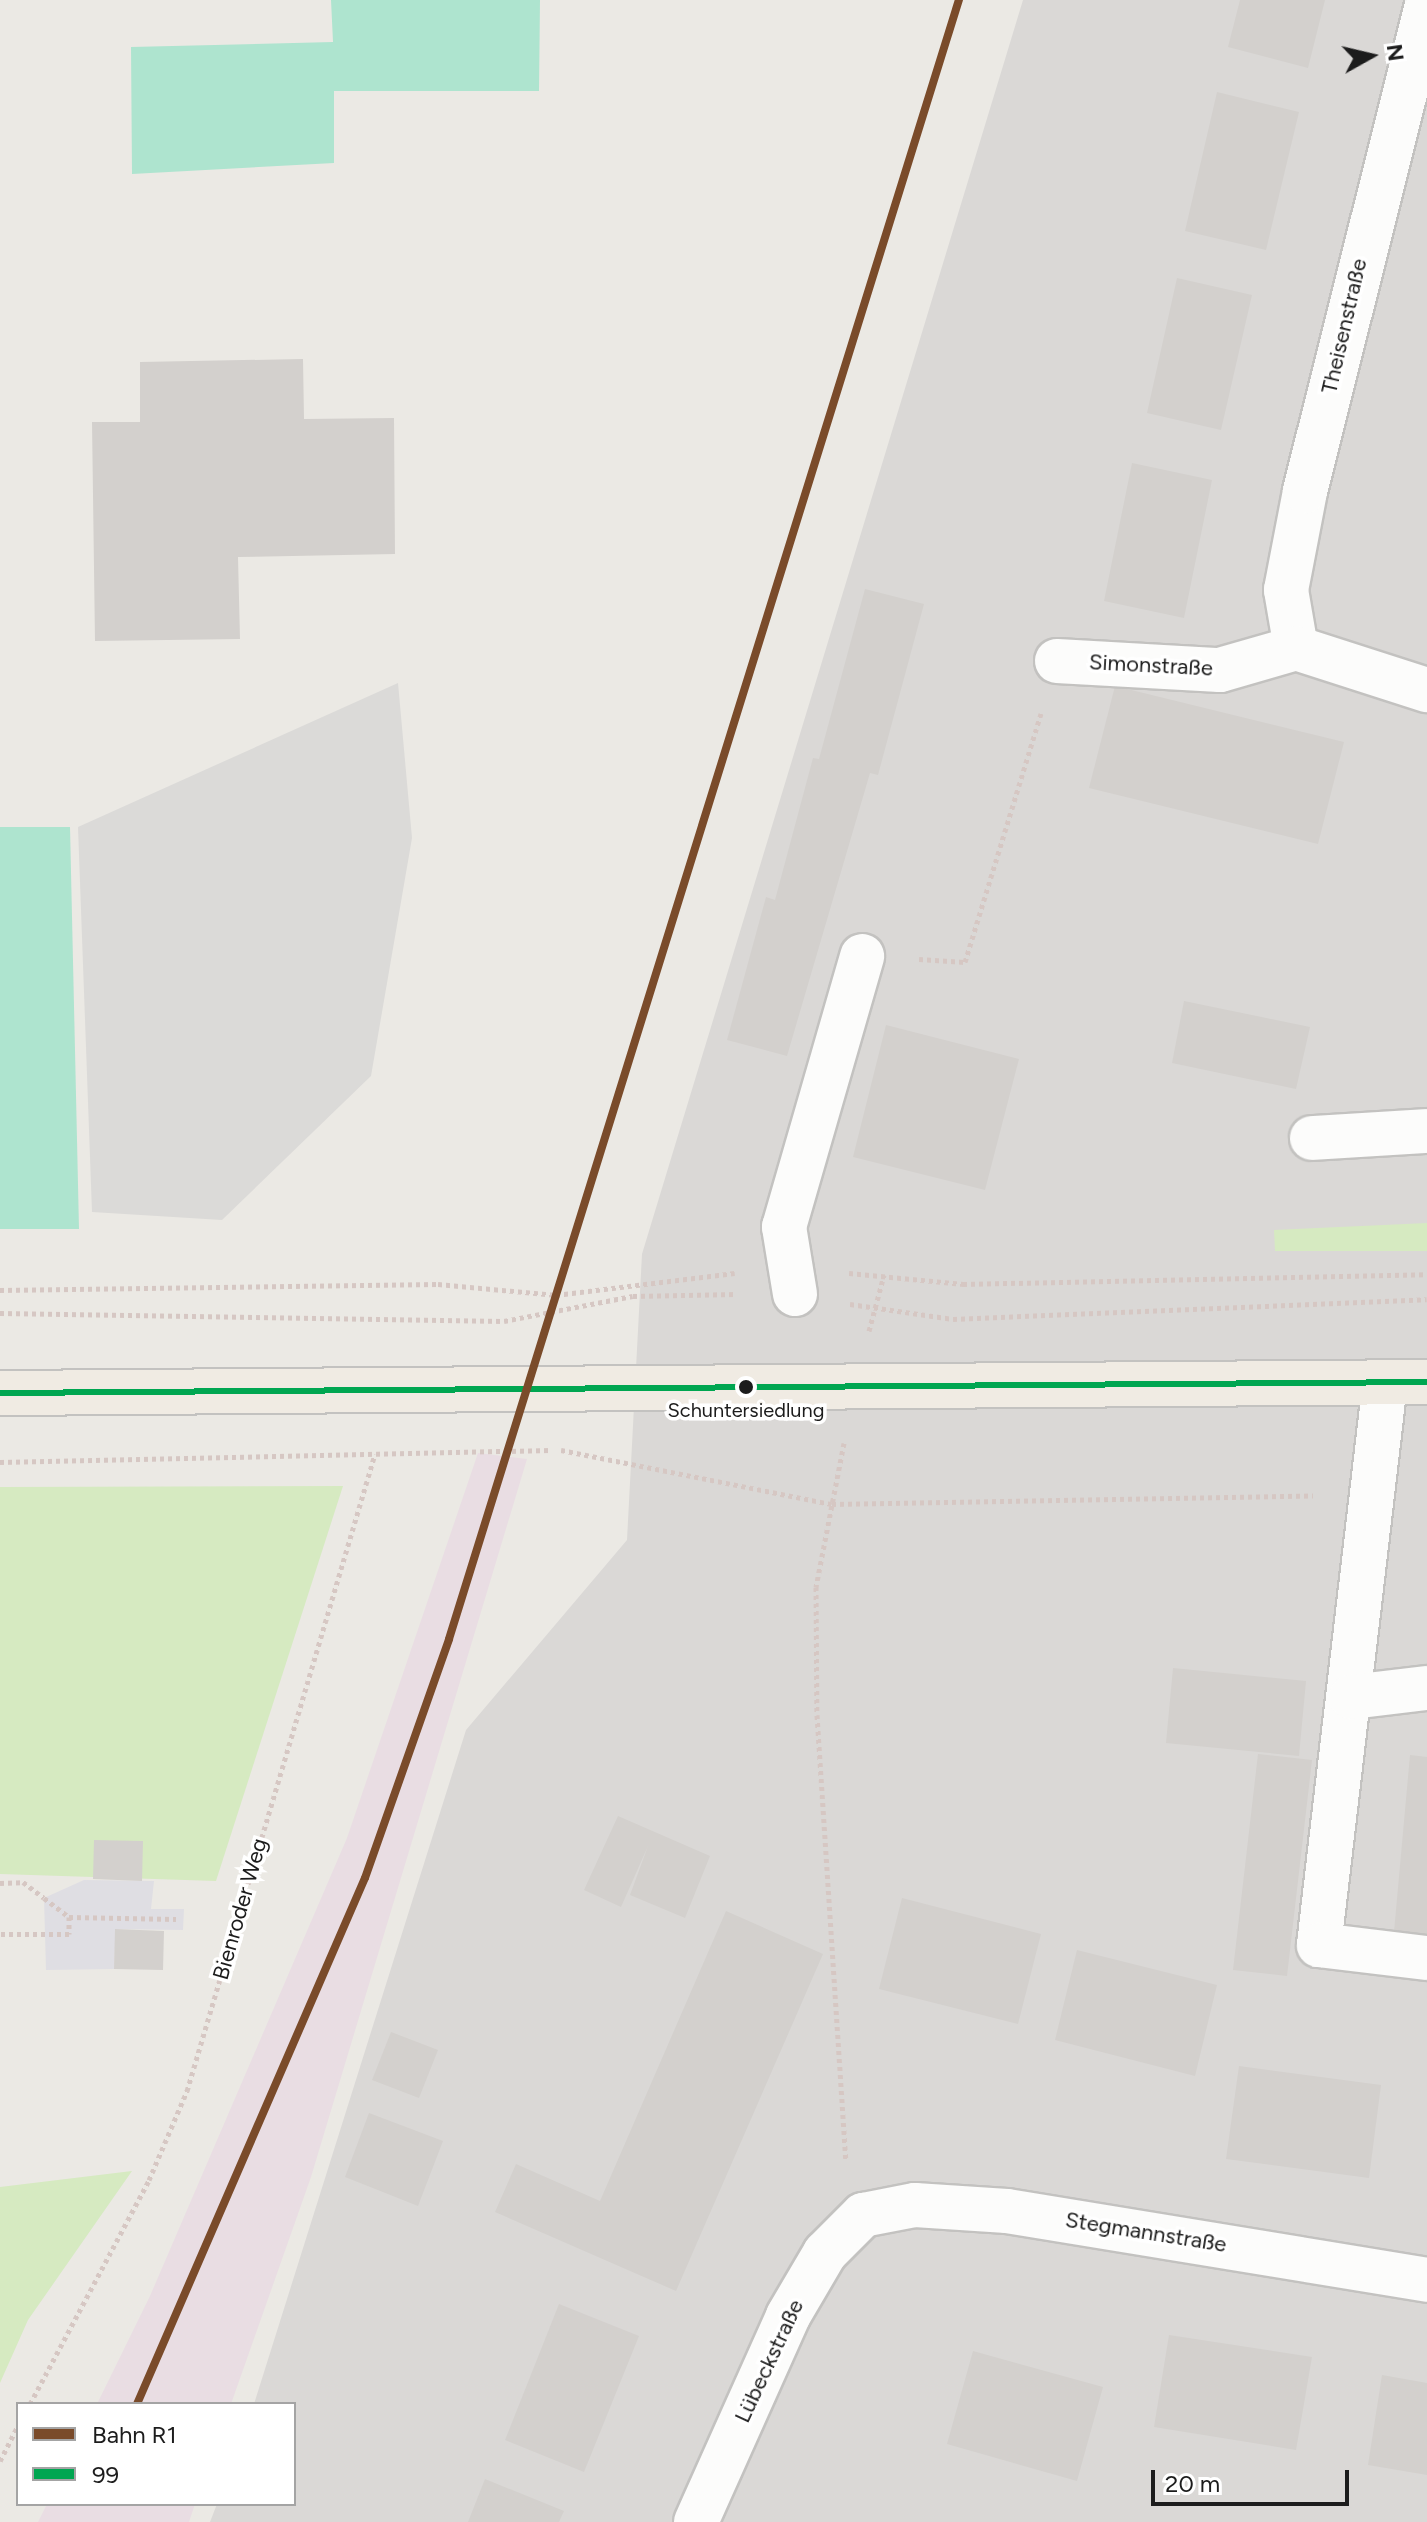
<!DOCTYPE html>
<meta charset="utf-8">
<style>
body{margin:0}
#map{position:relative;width:1427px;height:2522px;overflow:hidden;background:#ebe9e4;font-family:Figtree,sans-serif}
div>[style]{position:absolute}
.residential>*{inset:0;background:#dad8d6}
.industrial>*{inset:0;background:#e9dde3}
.grass>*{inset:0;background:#d6eac1}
.pitch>*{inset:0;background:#aee4cf}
.parking>*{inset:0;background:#dbdad8}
.plaza>*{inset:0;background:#dfdee3}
.building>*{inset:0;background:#d3d0cd}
.path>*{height:5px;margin-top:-2.5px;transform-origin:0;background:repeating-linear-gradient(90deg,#d6c7c3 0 4px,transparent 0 8px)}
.roads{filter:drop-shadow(2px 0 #c3c2c0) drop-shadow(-2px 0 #c3c2c0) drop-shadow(0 2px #c3c2c0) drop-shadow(0 -2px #c3c2c0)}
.minor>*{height:44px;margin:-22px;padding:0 22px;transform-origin:22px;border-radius:22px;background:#fcfcfb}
.major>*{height:44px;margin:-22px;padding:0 22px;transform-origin:22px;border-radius:22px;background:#f0ebe3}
.bus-1>*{height:6px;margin:-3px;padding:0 3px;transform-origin:3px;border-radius:3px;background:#00a651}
.rail-1>*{height:8px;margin:-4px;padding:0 4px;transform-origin:4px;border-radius:4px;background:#7a4b2a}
.dots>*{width:22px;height:22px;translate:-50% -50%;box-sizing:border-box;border:4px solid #fff;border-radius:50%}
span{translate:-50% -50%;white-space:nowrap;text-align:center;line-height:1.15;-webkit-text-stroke:7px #fff;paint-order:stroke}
.bus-label{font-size:20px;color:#1c1c1c}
.street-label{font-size:22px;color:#1c1c1c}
.legend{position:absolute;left:16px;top:2402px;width:280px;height:104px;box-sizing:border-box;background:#fff;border:2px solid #a4a4a4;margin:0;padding:10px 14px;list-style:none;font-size:24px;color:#1c1c1c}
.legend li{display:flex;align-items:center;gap:16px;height:40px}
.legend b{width:40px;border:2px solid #a4a4a4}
.north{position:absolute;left:1331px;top:16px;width:80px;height:80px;-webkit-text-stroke:6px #fff;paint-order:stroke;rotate:82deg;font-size:22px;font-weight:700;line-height:32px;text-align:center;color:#1c1c1c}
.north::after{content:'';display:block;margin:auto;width:28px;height:36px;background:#1c1c1c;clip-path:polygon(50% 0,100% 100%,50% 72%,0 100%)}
.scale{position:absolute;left:1151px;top:2470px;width:198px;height:36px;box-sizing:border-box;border:4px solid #1c1c1c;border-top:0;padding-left:10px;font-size:24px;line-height:28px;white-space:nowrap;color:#1c1c1c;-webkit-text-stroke:6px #fff;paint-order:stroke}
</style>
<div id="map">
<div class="residential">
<div style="clip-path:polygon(1023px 0,1427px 0,1427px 2522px,210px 2522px,217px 2504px,294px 2504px,294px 2404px,254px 2404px,466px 1730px,627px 1540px,642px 1254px)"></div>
</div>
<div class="industrial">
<div style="clip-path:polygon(478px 1453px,527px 1459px,311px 2177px,231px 2404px,97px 2404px,150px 2296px,347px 1838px)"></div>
<div style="clip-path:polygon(47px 2504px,195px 2504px,189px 2522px,38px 2522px)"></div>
</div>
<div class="grass">
<div style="clip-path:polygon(1427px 1223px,1427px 1251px,1275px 1251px,1274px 1230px)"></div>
<div style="clip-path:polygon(343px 1486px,216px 1881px,0 1874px,0 1487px)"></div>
<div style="clip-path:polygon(132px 2171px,28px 2320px,0 2383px,0 2187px)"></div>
</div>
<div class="pitch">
<div style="clip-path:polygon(331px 0,540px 0,539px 91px,334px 91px,334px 163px,132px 174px,131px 47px,333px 42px)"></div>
<div style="clip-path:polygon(0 827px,70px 827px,79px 1229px,0 1229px)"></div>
</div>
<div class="parking">
<div style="clip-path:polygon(398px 683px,412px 838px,371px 1076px,222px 1220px,92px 1212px,78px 827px)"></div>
</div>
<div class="plaza">
<div style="clip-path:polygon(84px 1880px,154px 1881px,151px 1909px,184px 1909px,183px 1930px,116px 1929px,114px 1969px,46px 1970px,44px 1898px)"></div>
</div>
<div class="building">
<div style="clip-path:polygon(1240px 0,1325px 0,1308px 68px,1228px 47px)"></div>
<div style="clip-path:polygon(1217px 92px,1299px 112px,1266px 250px,1185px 231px)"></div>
<div style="clip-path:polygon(1177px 278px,1252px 295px,1221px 430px,1147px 413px)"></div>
<div style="clip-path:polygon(303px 359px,304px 419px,394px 418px,395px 554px,238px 557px,240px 639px,95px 641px,92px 422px,140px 422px,140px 362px)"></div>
<div style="clip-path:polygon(1132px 463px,1212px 480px,1184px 618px,1104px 601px)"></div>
<div style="clip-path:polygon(865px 589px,924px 604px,878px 775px,870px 773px,787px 1056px,727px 1040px,766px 897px,775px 900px,813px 758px,819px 759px)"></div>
<div style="clip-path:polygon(1115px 686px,1344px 742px,1318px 844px,1089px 788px)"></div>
<div style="clip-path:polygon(1184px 1001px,1310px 1027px,1296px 1089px,1172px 1063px)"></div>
<div style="clip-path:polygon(886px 1025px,1019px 1059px,985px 1190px,853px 1157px)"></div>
<div style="clip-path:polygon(1173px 1668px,1306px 1681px,1299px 1756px,1166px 1743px)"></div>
<div style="clip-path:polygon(1258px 1754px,1312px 1760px,1287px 1976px,1233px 1970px)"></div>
<div style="clip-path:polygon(1410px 1755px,1427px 1757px,1427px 1935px,1394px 1932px)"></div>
<div style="clip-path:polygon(618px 1816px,710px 1856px,685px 1918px,630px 1895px,648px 1846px,621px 1907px,584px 1890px)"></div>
<div style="clip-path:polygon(94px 1840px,143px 1841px,142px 1881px,93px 1879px)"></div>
<div style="clip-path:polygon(902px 1898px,1041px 1934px,1018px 2024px,879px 1989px)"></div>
<div style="clip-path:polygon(726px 1911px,823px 1954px,676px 2291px,495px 2212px,516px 2164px,600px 2201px)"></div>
<div style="clip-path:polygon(115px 1929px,164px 1931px,163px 1970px,114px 1969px)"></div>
<div style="clip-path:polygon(1077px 1950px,1217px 1985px,1195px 2076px,1055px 2040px)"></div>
<div style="clip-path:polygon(391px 2032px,438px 2050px,419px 2098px,372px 2080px)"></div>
<div style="clip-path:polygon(1239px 2066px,1381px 2085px,1369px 2178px,1226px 2159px)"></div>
<div style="clip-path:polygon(369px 2113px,443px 2141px,418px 2206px,345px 2177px)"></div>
<div style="clip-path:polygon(559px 2304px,639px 2336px,584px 2472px,505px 2440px)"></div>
<div style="clip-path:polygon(1169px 2335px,1312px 2357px,1296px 2450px,1154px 2427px)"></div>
<div style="clip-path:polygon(973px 2351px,1103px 2387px,1077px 2481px,947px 2444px)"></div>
<div style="clip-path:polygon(1382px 2375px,1427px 2383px,1427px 2475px,1368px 2465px)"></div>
<div style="clip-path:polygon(485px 2479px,564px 2511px,559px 2522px,468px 2522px)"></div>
</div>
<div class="path">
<div style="left:919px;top:959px;width:46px;rotate:3.7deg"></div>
<div style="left:965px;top:962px;width:260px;rotate:-73deg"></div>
<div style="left:849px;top:1273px;width:115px;rotate:5.5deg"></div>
<div style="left:963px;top:1284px;width:464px;rotate:-1.2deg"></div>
<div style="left:0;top:1290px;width:438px;rotate:-0.8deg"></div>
<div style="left:438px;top:1284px;width:119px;rotate:5.3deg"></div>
<div style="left:556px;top:1295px;width:180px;rotate:-7deg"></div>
<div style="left:850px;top:1304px;width:104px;rotate:8.3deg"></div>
<div style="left:953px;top:1319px;width:474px;rotate:-2.4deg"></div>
<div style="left:0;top:1313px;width:504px;rotate:0.91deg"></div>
<div style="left:504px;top:1321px;width:131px;rotate:-11deg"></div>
<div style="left:633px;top:1296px;width:104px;rotate:-1.1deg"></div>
<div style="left:869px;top:1331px;width:58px;rotate:-75deg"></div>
<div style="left:844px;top:1443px;width:147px;rotate:101deg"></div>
<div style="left:816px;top:1587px;width:128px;rotate:89.6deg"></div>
<div style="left:817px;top:1715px;width:447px;rotate:86.3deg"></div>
<div style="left:561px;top:1450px;width:276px;rotate:11.3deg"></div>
<div style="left:832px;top:1504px;width:481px;rotate:-1deg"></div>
<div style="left:0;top:1462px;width:551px;rotate:-1.25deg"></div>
<div style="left:0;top:1883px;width:23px;rotate:-2deg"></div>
<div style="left:23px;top:1882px;width:26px;rotate:37deg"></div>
<div style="left:44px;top:1898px;width:31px;rotate:37deg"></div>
<div style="left:69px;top:1917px;width:17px;rotate:90deg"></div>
<div style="left:69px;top:1934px;width:69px;rotate:180deg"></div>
<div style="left:69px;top:1917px;width:107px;rotate:1.1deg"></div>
<div style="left:30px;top:2404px;width:254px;rotate:-62deg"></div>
<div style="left:149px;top:2180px;width:97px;rotate:-66.9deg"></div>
<div style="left:187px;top:2091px;width:664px;rotate:-73.56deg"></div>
<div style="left:0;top:2461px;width:39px;rotate:-63deg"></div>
</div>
<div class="roads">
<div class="minor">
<div style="left:1296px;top:648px;width:59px;rotate:-99.8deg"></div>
<div style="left:1286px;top:590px;width:101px;rotate:-79.1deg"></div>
<div style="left:1305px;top:491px;width:499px;rotate:-75.9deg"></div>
<div style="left:1057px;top:661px;width:163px;rotate:3.2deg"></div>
<div style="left:1220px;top:670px;width:79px;rotate:-16.1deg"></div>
<div style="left:1296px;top:648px;width:138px;rotate:17.8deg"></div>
<div style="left:1312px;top:1138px;width:115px;rotate:-3.5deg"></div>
<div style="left:795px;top:1294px;width:68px;rotate:-99.3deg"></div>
<div style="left:784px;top:1227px;width:282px;rotate:-73.9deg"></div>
<div style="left:1385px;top:1383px;width:566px;rotate:96.7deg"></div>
<div style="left:1319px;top:1945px;width:109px;rotate:6.9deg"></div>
<div style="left:1351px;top:1697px;width:77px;rotate:-6.8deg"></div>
<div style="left:696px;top:2522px;width:226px;rotate:-65.9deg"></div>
<div style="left:788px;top:2316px;width:73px;rotate:-59.6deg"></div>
<div style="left:825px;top:2253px;width:54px;rotate:-45deg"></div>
<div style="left:863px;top:2215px;width:53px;rotate:-10.9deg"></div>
<div style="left:915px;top:2205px;width:92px;rotate:3.7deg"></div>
<div style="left:1007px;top:2211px;width:426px;rotate:9.3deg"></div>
</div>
<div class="major">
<div style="left:0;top:1393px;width:1427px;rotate:-0.44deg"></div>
</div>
</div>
<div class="bus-1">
<div style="left:0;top:1393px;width:1427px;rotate:-0.44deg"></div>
</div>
<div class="rail-1">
<div style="left:137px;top:2404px;width:573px;rotate:-66.57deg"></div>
<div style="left:365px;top:1878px;width:253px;rotate:-70.6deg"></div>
<div style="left:449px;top:1639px;width:1717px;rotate:-72.72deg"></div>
</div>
<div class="dots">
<div style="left:746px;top:1387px;background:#1c1c1c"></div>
</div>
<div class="bus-label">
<span style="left:746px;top:1410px">Schuntersiedlung</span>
</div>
<div class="street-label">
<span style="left:1344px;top:326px;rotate:-77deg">Theisenstraße</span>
<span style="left:1151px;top:665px;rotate:3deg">Simonstraße</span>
<span style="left:240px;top:1909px;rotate:-74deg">Bienroder Weg</span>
<span style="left:1146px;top:2232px;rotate:9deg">Stegmannstraße</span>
<span style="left:769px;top:2361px;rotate:-65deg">Lübeckstraße</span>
</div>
<ul class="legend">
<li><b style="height:10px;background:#7a4b2a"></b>Bahn R1</li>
<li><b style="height:10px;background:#00a651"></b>99</li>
</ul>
<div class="north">N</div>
<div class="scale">20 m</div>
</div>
